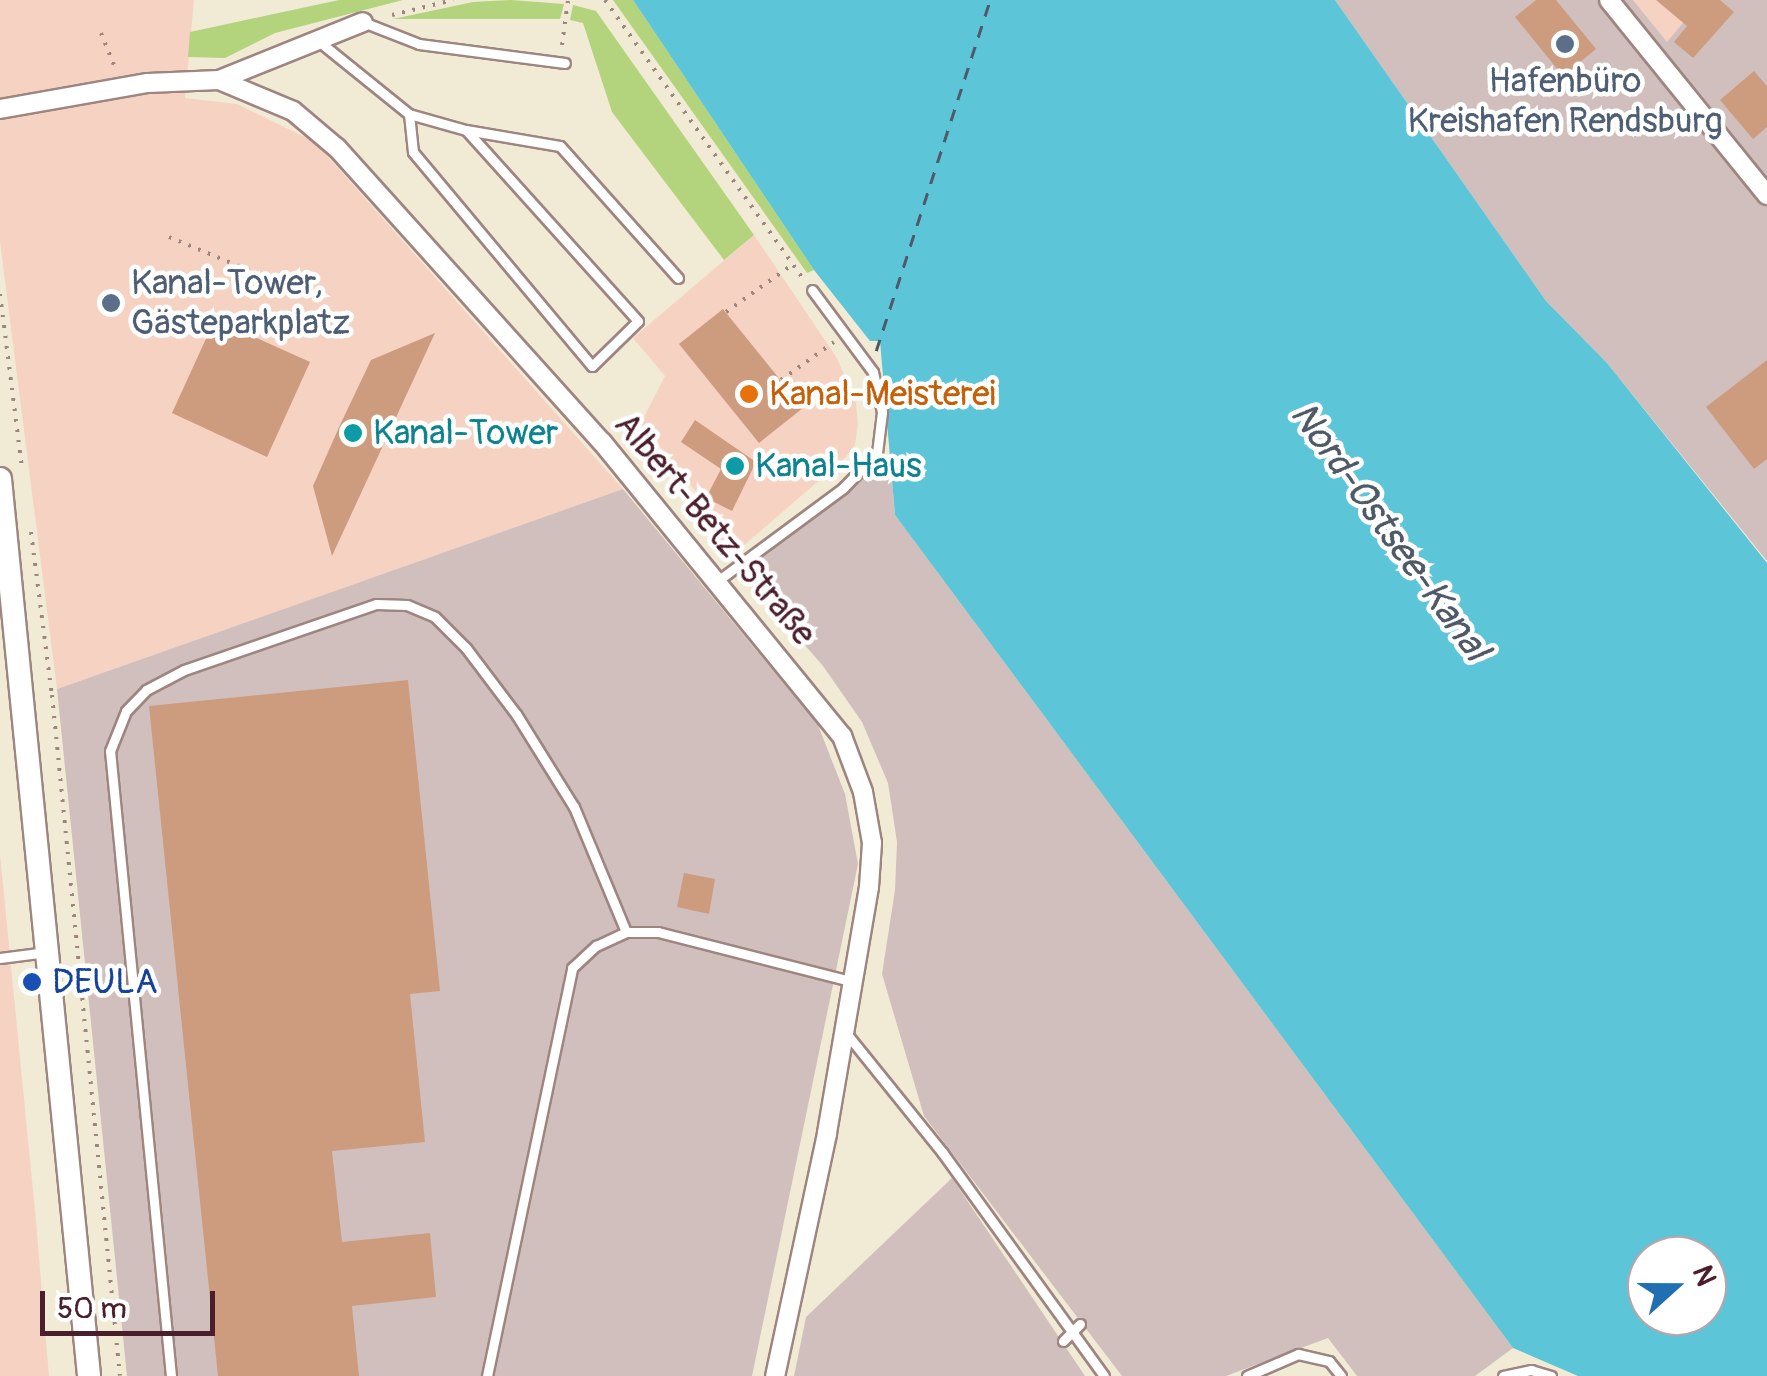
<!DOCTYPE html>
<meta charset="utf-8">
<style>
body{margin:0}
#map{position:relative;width:1767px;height:1376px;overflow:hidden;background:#f1ebd5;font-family:Pangolin,sans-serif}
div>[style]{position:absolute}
.built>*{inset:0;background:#f6d2c3}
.industrial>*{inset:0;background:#d1bfbd}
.green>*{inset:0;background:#b3d47c}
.water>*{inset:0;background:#5cc5d7}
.ferry>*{height:2.5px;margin-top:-1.25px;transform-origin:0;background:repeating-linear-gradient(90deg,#505967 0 12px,transparent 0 22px)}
.building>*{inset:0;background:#cd9c7e}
.path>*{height:4px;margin-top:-2px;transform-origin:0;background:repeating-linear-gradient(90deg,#9e8580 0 2.5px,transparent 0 10.5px)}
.roads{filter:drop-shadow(2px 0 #9e8580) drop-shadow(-2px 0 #9e8580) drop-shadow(0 2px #9e8580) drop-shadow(0 -2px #9e8580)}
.service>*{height:9px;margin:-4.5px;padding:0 4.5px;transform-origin:4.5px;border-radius:4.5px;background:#fff}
.minor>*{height:18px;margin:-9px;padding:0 9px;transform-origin:9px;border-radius:9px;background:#fff}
.tertiary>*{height:22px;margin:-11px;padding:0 11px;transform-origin:11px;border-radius:11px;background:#fff}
.dots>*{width:28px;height:28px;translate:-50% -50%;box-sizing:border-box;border:5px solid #fff;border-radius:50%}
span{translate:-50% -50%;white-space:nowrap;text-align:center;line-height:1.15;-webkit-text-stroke:9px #fff;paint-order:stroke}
.service-label{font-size:35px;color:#4e5e75}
.left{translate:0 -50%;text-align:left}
.food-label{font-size:35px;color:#c56008}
.culture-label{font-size:35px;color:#0d838f}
.street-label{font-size:35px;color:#4a1f2b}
.transit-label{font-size:35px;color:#164399}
.water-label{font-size:38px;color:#505967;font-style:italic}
.north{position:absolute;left:1627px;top:1236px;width:100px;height:100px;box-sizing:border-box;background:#fff;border:2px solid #b7a5aa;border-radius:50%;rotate:69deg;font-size:28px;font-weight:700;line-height:40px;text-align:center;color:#4a1f2b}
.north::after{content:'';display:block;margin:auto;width:35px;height:45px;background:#1f6fb2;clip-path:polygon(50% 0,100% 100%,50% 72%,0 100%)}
.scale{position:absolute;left:40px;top:1291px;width:175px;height:45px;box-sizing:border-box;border:5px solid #4a1f2b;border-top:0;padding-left:12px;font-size:30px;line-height:35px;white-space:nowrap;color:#4a1f2b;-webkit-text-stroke:8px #fff;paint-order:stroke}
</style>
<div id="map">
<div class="built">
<div style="clip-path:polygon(0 0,194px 0,185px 98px,237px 104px,315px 142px,623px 489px,57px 689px,0 242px)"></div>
<div style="clip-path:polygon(1633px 0,1702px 0,1667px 43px)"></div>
<div style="clip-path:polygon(754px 235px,837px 358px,856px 404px,858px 423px,855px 445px,845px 458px,728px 559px,709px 534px,723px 525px,641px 423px,665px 376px,633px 338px)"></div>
<div style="clip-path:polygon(0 854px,36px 1221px,49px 1376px,0 1376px)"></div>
</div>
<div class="industrial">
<div style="clip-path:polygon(1335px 0,1633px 0,1667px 42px,1702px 0,1767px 0,1767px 561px,1607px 363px,1546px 301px)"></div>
<div style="clip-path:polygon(890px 457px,895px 515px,1513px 1348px,1475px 1376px,1357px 1376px,1328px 1338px,1226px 1376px,1122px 1376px,924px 1116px,882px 974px,895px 890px,897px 842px,888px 783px,862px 722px,823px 666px,742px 573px)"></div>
<div style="clip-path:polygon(623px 489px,818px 725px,845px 794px,858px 864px,752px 1376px,127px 1376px,57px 689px)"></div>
<div style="clip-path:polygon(952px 1178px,1085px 1376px,794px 1376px,806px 1317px)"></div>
</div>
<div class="green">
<div style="clip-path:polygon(339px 0,403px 0,275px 33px,225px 58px,188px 57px,190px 32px)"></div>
<div style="clip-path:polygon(511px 0,564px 4px,560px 19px,393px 19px,473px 2px)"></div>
<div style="clip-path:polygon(613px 0,633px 0,814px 270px,807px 273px)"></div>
<div style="clip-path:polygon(573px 5px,596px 11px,754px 235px,724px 260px,612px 112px,583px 23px,570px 20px)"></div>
</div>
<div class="water">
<div style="clip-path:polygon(evenodd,633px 0,1335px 0,1546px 301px,1607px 363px,1767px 563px,1767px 1376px,1578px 1376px,1513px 1348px,895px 515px,880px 341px,870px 341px,814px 270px,633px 0,1647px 1256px,1707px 1256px,1707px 1316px,1647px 1316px,1647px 1256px)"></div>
</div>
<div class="ferry">
<div style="left:876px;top:351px;width:369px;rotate:-72deg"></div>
</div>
<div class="building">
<div style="clip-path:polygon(1536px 0,1556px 0,1596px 49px,1563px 76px,1515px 17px)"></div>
<div style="clip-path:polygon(1656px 0,1720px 0,1734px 12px,1693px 58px,1674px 42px,1687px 26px)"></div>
<div style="clip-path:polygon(1754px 71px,1767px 86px,1767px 127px,1753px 139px,1720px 100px)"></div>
<div style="clip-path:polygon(723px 309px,803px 408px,759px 443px,679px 344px)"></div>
<div style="clip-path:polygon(215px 319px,310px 362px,267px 457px,172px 413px)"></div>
<div style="clip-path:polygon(435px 333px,332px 556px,313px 486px,340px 425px,371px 360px)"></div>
<div style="clip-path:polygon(1767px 360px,1767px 459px,1754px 469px,1706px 407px)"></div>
<div style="clip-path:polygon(695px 420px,756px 462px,732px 511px,706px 498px,721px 469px,681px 442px)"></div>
<div style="clip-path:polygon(408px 680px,440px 991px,410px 994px,425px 1142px,332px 1151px,342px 1242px,430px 1233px,436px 1297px,352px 1306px,359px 1376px,218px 1376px,149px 706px)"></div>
<div style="clip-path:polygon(684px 873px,715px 879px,709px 914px,677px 907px)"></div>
</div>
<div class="path">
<div style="left:605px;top:0;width:340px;rotate:54.6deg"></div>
<div style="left:392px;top:15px;width:63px;rotate:-13.8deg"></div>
<div style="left:101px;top:33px;width:40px;rotate:68deg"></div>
<div style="left:562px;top:45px;width:45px;rotate:-82.4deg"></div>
<div style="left:169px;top:237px;width:156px;rotate:22.6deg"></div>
<div style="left:0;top:294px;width:175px;rotate:82.8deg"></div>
<div style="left:726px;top:312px;width:82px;rotate:-35.6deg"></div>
<div style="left:781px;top:380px;width:65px;rotate:-35.6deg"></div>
<div style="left:31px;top:532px;width:164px;rotate:82.7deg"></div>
<div style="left:52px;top:695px;width:684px;rotate:84.3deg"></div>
</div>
<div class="roads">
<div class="service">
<div style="left:363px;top:22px;width:60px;rotate:21.4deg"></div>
<div style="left:419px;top:44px;width:147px;rotate:7.4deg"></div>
<div style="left:316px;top:39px;width:119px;rotate:38.9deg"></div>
<div style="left:409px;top:114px;width:38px;rotate:84deg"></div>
<div style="left:413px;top:152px;width:279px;rotate:50.1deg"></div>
<div style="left:592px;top:366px;width:64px;rotate:-44.4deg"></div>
<div style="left:638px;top:321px;width:257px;rotate:-132deg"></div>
<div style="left:409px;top:114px;width:59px;rotate:15.7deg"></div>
<div style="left:466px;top:130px;width:95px;rotate:9.7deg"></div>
<div style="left:560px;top:146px;width:177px;rotate:48.2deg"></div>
<div style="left:716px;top:582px;width:158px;rotate:-36.5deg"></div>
<div style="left:843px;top:488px;width:49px;rotate:-45.8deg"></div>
<div style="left:877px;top:453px;width:41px;rotate:-83deg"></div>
<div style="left:882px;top:412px;width:41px;rotate:-102.7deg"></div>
<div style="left:873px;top:372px;width:102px;rotate:-126.6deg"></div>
<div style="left:0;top:958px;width:47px;rotate:-7.3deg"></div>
<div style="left:846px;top:1033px;width:153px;rotate:51.1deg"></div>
<div style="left:942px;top:1152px;width:276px;rotate:54.1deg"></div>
<div style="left:1063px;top:1341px;width:24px;rotate:-45deg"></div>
<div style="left:171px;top:1376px;width:628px;rotate:-95.57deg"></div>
<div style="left:110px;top:751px;width:43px;rotate:-68.2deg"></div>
<div style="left:126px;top:711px;width:29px;rotate:-46deg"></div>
<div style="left:146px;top:690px;width:43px;rotate:-27.8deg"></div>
<div style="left:184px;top:670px;width:203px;rotate:-19deg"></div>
<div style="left:376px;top:604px;width:31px;rotate:2deg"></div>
<div style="left:407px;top:605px;width:30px;rotate:23deg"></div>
<div style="left:435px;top:617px;width:44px;rotate:45deg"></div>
<div style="left:466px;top:648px;width:83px;rotate:52.9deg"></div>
<div style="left:516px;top:714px;width:110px;rotate:58.1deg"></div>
<div style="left:574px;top:807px;width:135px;rotate:67.4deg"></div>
<div style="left:487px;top:1376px;width:417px;rotate:-78.2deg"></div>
<div style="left:572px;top:968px;width:33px;rotate:-43deg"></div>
<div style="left:596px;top:946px;width:33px;rotate:-25deg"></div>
<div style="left:626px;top:932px;width:32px"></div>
<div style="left:658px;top:932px;width:202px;rotate:14.3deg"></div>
<div style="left:1247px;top:1376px;width:56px;rotate:-23.3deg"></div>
<div style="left:1298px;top:1354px;width:32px;rotate:13deg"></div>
<div style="left:1329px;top:1361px;width:19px;rotate:51deg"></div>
<div style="left:1503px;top:1376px;width:29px;rotate:-12deg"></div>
<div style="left:1531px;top:1370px;width:21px;rotate:17deg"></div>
</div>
<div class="minor">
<div style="left:1609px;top:0;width:251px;rotate:51deg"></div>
<div style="left:219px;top:80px;width:155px;rotate:-21.9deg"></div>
<div style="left:0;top:109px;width:150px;rotate:-10deg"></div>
<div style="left:148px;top:83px;width:71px;rotate:-2.4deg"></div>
<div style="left:219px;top:80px;width:80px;rotate:22.7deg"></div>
<div style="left:293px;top:111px;width:57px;rotate:40.1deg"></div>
<div style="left:337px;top:148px;width:396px;rotate:48deg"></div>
<div style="left:602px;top:442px;width:380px;rotate:50.8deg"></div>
<div style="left:842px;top:736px;width:60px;rotate:69.4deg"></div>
<div style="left:863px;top:792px;width:52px;rotate:80deg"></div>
<div style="left:872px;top:843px;width:44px;rotate:93.9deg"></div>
<div style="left:869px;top:887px;width:251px;rotate:99.7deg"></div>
<div style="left:827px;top:1134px;width:248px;rotate:102.1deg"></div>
</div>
<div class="tertiary">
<div style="left:0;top:479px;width:901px;rotate:84.33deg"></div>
</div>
</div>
<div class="dots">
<div style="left:1565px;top:44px;background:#5c6f8a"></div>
<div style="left:111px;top:303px;background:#5c6f8a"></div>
<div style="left:749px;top:394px;background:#e8710a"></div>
<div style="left:353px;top:433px;background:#0f9aa8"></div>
<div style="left:735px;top:466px;background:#0f9aa8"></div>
<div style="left:32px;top:982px;background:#1a4fb4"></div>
</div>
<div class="service-label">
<span style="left:1565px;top:101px">Hafenbüro<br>Kreishafen Rendsburg</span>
<span class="left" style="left:131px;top:303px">Kanal-Tower,<br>Gästeparkplatz</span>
</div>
<div class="food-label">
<span class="left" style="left:769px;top:394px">Kanal-Meisterei</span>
</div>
<div class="culture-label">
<span class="left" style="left:373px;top:433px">Kanal-Tower</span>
<span class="left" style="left:755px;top:466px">Kanal-Haus</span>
</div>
<div class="street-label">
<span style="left:715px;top:529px;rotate:50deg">Albert-Betz-Straße</span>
</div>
<div class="transit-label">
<span class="left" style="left:52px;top:982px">DEULA</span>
</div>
<div class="water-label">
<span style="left:1389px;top:532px;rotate:54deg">Nord-Ostsee-Kanal</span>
</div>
<div class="north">N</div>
<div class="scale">50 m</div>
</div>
